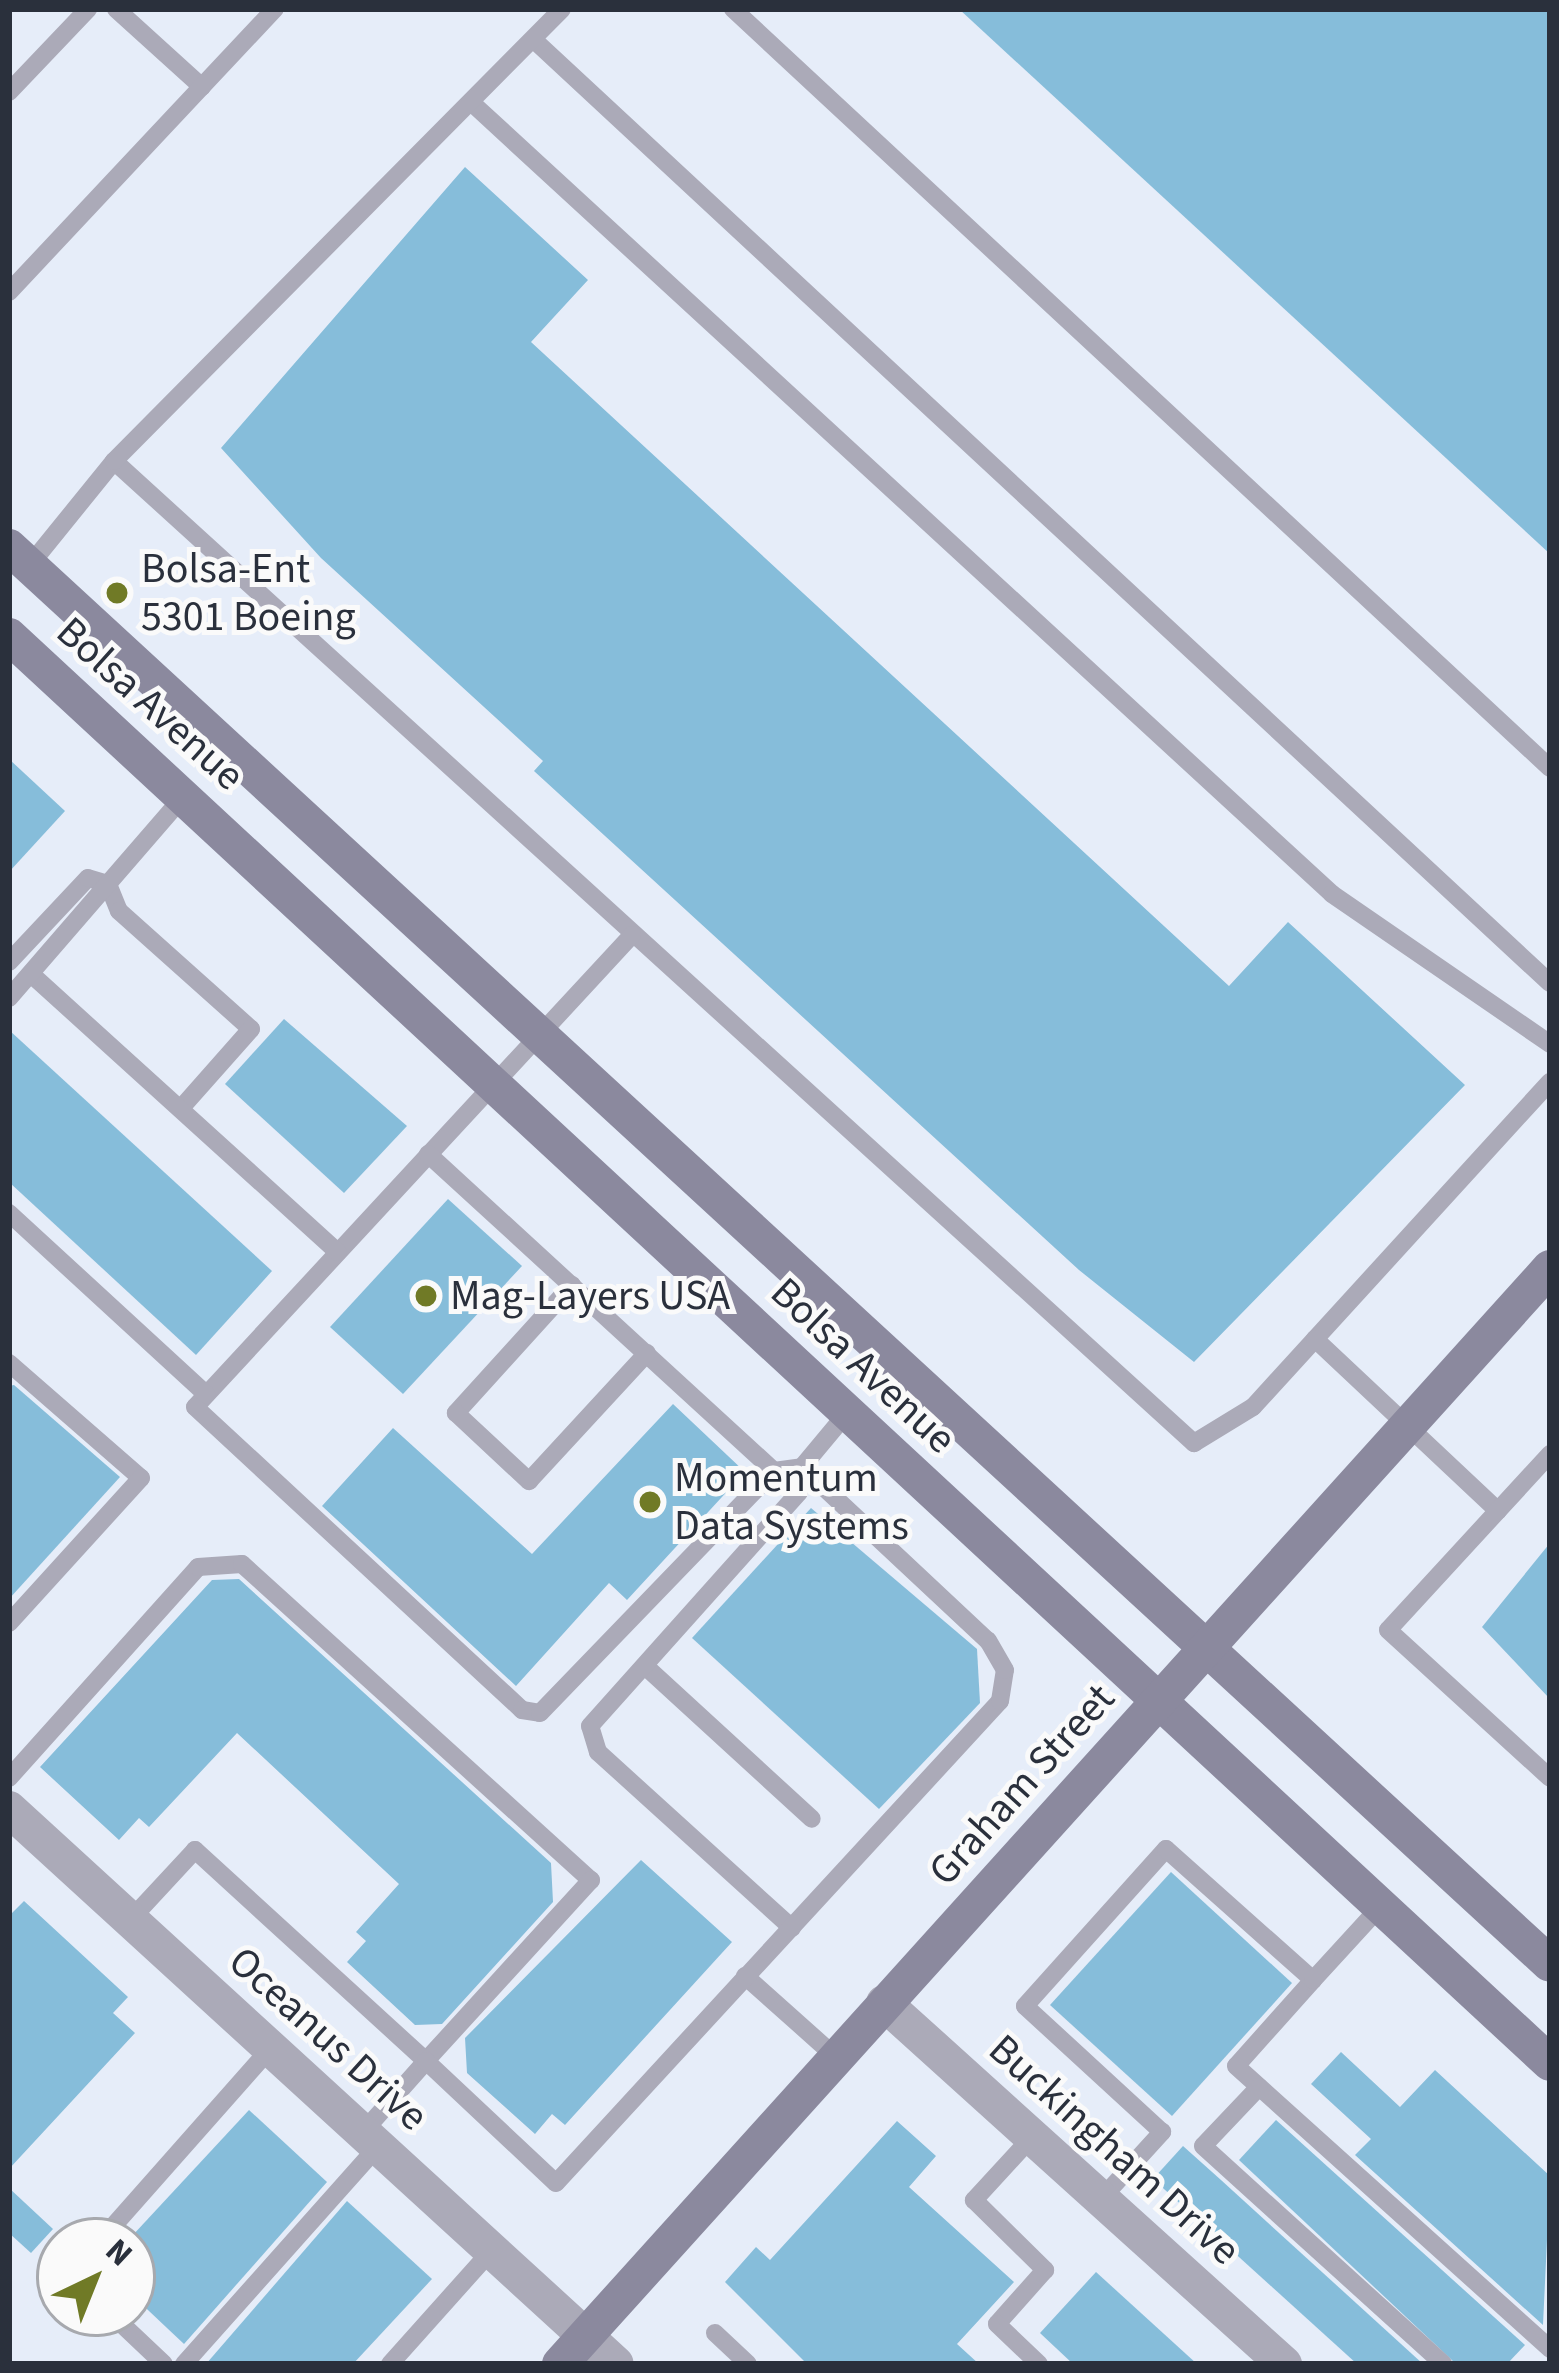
<!DOCTYPE html>
<style>
body{margin:0}
#map{position:relative;width:1559px;height:2373px;overflow:hidden;background:#e6edf9;font-family:"Source Sans 3",sans-serif}
div>[style]{position:absolute}
.building>*{inset:0;background:#86bdda}
.lane>*{height:18px;margin:-9px;padding:0 9px;transform-origin:9px;border-radius:9px;background:#abaab8}
.street>*{height:36px;margin:-18px;padding:0 18px;transform-origin:18px;border-radius:18px;background:#abaab8}
.secondary>*{height:36px;margin:-18px;padding:0 18px;transform-origin:18px;border-radius:18px;background:#8b899e}
.dots>*{width:33px;height:33px;translate:-50% -50%;box-sizing:border-box;border:6px solid #fafafa;border-radius:50%}
span{translate:-50% -50%;white-space:nowrap;text-align:center;line-height:1.15;-webkit-text-stroke:10px #fafafa;paint-order:stroke}
.poi-label{font-size:42px;color:#2a303c}
.left{translate:0 -50%;text-align:left}
.street-label{font-size:42px;color:#2a303c}
.frame{position:absolute;inset:0;border:12px solid #2a303c;pointer-events:none}
.north{position:absolute;left:36px;top:2217px;width:120px;height:120px;box-sizing:border-box;background:#fafafa;border:3px solid #a7a9ae;border-radius:50%;rotate:43deg;font-size:33px;font-weight:700;line-height:48px;text-align:center;color:#2a303c}
.north::after{content:'';display:block;margin:auto;width:42px;height:54px;background:#707a26;clip-path:polygon(50% 0,100% 100%,50% 72%,0 100%)}
</style>
<div id="map">
<div class="building">
<div style="clip-path:polygon(959px 9px,1550px 9px,1550px 554px)"></div>
<div style="clip-path:polygon(465px 167px,588px 280px,531px 342px,1229px 986px,1288px 922px,1465px 1085px,1194px 1362px,1079px 1270px,534px 771px,543px 761px,321px 558px,221px 448px)"></div>
<div style="clip-path:polygon(9px 759px,65px 811px,9px 872px)"></div>
<div style="clip-path:polygon(284px 1019px,407px 1126px,344px 1193px,225px 1084px)"></div>
<div style="clip-path:polygon(9px 1030px,272px 1271px,196px 1355px,9px 1182px)"></div>
<div style="clip-path:polygon(448px 1199px,522px 1266px,403px 1394px,330px 1327px)"></div>
<div style="clip-path:polygon(14px 1385px,120px 1477px,9px 1599px,9px 1386px)"></div>
<div style="clip-path:polygon(673px 1404px,745px 1472px,627px 1600px,609px 1583px,516px 1686px,322px 1506px,393px 1428px,532px 1554px)"></div>
<div style="clip-path:polygon(811px 1508px,977px 1649px,980px 1703px,879px 1809px,692px 1638px)"></div>
<div style="clip-path:polygon(1550px 1543px,1550px 1699px,1482px 1627px)"></div>
<div style="clip-path:polygon(239px 1579px,551px 1863px,553px 1902px,442px 2024px,415px 2025px,347px 1962px,366px 1941px,356px 1932px,399px 1884px,237px 1733px,149px 1827px,139px 1818px,119px 1840px,40px 1767px,212px 1580px)"></div>
<div style="clip-path:polygon(641px 1860px,732px 1942px,565px 2125px,552px 2114px,535px 2134px,467px 2073px,465px 2038px)"></div>
<div style="clip-path:polygon(1171px 1872px,1292px 1983px,1172px 2116px,1050px 2005px)"></div>
<div style="clip-path:polygon(24px 1901px,128px 1997px,113px 2013px,135px 2033px,9px 2169px,9px 1916px)"></div>
<div style="clip-path:polygon(1341px 2052px,1400px 2107px,1435px 2070px,1550px 2176px,1543px 2325px,1355px 2155px,1371px 2139px,1311px 2084px)"></div>
<div style="clip-path:polygon(249px 2110px,327px 2182px,184px 2344px,132px 2295px,132px 2236px)"></div>
<div style="clip-path:polygon(1276px 2120px,1525px 2345px,1507px 2364px,1456px 2364px,1239px 2160px)"></div>
<div style="clip-path:polygon(897px 2121px,936px 2156px,909px 2187px,1014px 2282px,957px 2344px,979px 2364px,807px 2364px,725px 2282px,756px 2247px,770px 2260px)"></div>
<div style="clip-path:polygon(1183px 2146px,1221px 2180px,1423px 2364px,1357px 2364px,1153px 2179px)"></div>
<div style="clip-path:polygon(9px 2188px,53px 2229px,31px 2253px,9px 2233px)"></div>
<div style="clip-path:polygon(347px 2201px,432px 2279px,353px 2364px,206px 2364px)"></div>
<div style="clip-path:polygon(1096px 2272px,1197px 2364px,1073px 2364px,1040px 2333px)"></div>
</div>
<div class="lane">
<div style="left:116px;top:9px;width:116px;rotate:42.2deg"></div>
<div style="left:733px;top:9px;width:1115px;rotate:42.89deg"></div>
<div style="left:534px;top:40px;width:1386px;rotate:42.87deg"></div>
<div style="left:9px;top:92px;width:115px;rotate:-46.4deg"></div>
<div style="left:473px;top:104px;width:1167px;rotate:42.6deg"></div>
<div style="left:1332px;top:894px;width:265px;rotate:34.5deg"></div>
<div style="left:9px;top:292px;width:388px;rotate:-46.8deg"></div>
<div style="left:114px;top:461px;width:1460px;rotate:42.28deg"></div>
<div style="left:1194px;top:1443px;width:69px;rotate:-31.4deg"></div>
<div style="left:1253px;top:1407px;width:440px;rotate:-47.6deg"></div>
<div style="left:29px;top:566px;width:135px;rotate:-51deg"></div>
<div style="left:114px;top:461px;width:636px;rotate:-45.25deg"></div>
<div style="left:632px;top:935px;width:643px;rotate:132.79deg"></div>
<div style="left:195px;top:1407px;width:446px;rotate:42.8deg"></div>
<div style="left:522px;top:1710px;width:18px;rotate:9deg"></div>
<div style="left:540px;top:1713px;width:337px;rotate:-46deg"></div>
<div style="left:774px;top:1471px;width:28px;rotate:-8deg"></div>
<div style="left:802px;top:1467px;width:70px;rotate:-50.2deg"></div>
<div style="left:9px;top:962px;width:115px;rotate:-46.8deg"></div>
<div style="left:88px;top:878px;width:21px;rotate:17deg"></div>
<div style="left:108px;top:884px;width:29px;rotate:68deg"></div>
<div style="left:119px;top:911px;width:177px;rotate:41.8deg"></div>
<div style="left:251px;top:1029px;width:106px;rotate:131.5deg"></div>
<div style="left:31px;top:974px;width:414px;rotate:42.2deg"></div>
<div style="left:9px;top:998px;width:267px;rotate:-49.1deg"></div>
<div style="left:428px;top:1154px;width:469px;rotate:42.5deg"></div>
<div style="left:9px;top:1213px;width:268px;rotate:42.6deg"></div>
<div style="left:572px;top:1285px;width:173px;rotate:132.2deg"></div>
<div style="left:456px;top:1413px;width:100px;rotate:43deg"></div>
<div style="left:529px;top:1481px;width:174px;rotate:-47.3deg"></div>
<div style="left:1315px;top:1339px;width:251px;rotate:43.2deg"></div>
<div style="left:9px;top:1363px;width:175px;rotate:41.1deg"></div>
<div style="left:141px;top:1478px;width:196px;rotate:132.3deg"></div>
<div style="left:1550px;top:1454px;width:239px;rotate:132.6deg"></div>
<div style="left:1388px;top:1630px;width:219px;rotate:42.4deg"></div>
<div style="left:645px;top:1666px;width:226px;rotate:42.5deg"></div>
<div style="left:9px;top:1778px;width:283px;rotate:-48.1deg"></div>
<div style="left:198px;top:1567px;width:44px;rotate:-3.9deg"></div>
<div style="left:242px;top:1564px;width:471px;rotate:42.2deg"></div>
<div style="left:591px;top:1880px;width:245px;rotate:132.4deg"></div>
<div style="left:426px;top:2061px;width:313px;rotate:-137.6deg"></div>
<div style="left:195px;top:1850px;width:94px;rotate:132.8deg"></div>
<div style="left:792px;top:1928px;width:262px;rotate:-137.8deg"></div>
<div style="left:598px;top:1752px;width:27px;rotate:-107deg"></div>
<div style="left:590px;top:1726px;width:314px;rotate:-48.2deg"></div>
<div style="left:799px;top:1492px;width:25px;rotate:-83deg"></div>
<div style="left:745px;top:1976px;width:122px;rotate:41.7deg"></div>
<div style="left:1313px;top:1980px;width:115px;rotate:131.8deg"></div>
<div style="left:1236px;top:2066px;width:423px;rotate:42deg"></div>
<div style="left:1259px;top:2087px;width:81px;rotate:133.5deg"></div>
<div style="left:1203px;top:2146px;width:324px;rotate:42.2deg"></div>
<div style="left:363px;top:2132px;width:95px;rotate:-48.4deg"></div>
<div style="left:426px;top:2061px;width:178px;rotate:43.2deg"></div>
<div style="left:556px;top:2183px;width:655px;rotate:-47.35deg"></div>
<div style="left:1000px;top:1701px;width:31px;rotate:-81deg"></div>
<div style="left:1005px;top:1670px;width:34px;rotate:-120deg"></div>
<div style="left:988px;top:1641px;width:255px;rotate:-136.9deg"></div>
<div style="left:1032px;top:2137px;width:86px;rotate:132.6deg"></div>
<div style="left:974px;top:2200px;width:100px;rotate:44.6deg"></div>
<div style="left:1045px;top:2270px;width:72px;rotate:131.6deg"></div>
<div style="left:997px;top:2324px;width:58px;rotate:43.6deg"></div>
<div style="left:1101px;top:2199px;width:91px;rotate:-47.7deg"></div>
<div style="left:1162px;top:2132px;width:186px;rotate:-137.4deg"></div>
<div style="left:1025px;top:2006px;width:211px;rotate:-48.1deg"></div>
<div style="left:1166px;top:1849px;width:197px;rotate:41.7deg"></div>
<div style="left:1313px;top:1980px;width:99px;rotate:-47.5deg"></div>
<div style="left:100px;top:2241px;width:258px;rotate:-48.5deg"></div>
<div style="left:110px;top:2313px;width:74px;rotate:43.4deg"></div>
<div style="left:715px;top:2333px;width:45px;rotate:43.2deg"></div>
<div style="left:184px;top:2364px;width:292px;rotate:-48.3deg"></div>
<div style="left:390px;top:2364px;width:153px;rotate:-48.2deg"></div>
</div>
<div class="street">
<div style="left:9px;top:1809px;width:822px;rotate:42.44deg"></div>
<div style="left:884px;top:2003px;width:539px;rotate:42.07deg"></div>
</div>
<div class="secondary">
<div style="left:9px;top:547px;width:2093px;rotate:42.6deg"></div>
<div style="left:9px;top:636px;width:2100px;rotate:42.8deg"></div>
<div style="left:560px;top:2364px;width:1477px;rotate:-47.91deg"></div>
</div>
<div class="dots">
<div style="left:117px;top:593px;background:#707a26"></div>
<div style="left:426px;top:1296px;background:#707a26"></div>
<div style="left:650px;top:1502px;background:#707a26"></div>
</div>
<div class="poi-label">
<span class="left" style="left:141px;top:593px">Bolsa-Ent<br>5301 Boeing</span>
<span class="left" style="left:450px;top:1296px">Mag-Layers USA</span>
<span class="left" style="left:674px;top:1502px">Momentum<br>Data Systems</span>
</div>
<div class="street-label">
<span style="left:150px;top:704px;rotate:42deg">Bolsa Avenue</span>
<span style="left:863px;top:1366px;rotate:43deg">Bolsa Avenue</span>
<span style="left:1022px;top:1785px;rotate:-48deg">Graham Street</span>
<span style="left:328px;top:2039px;rotate:42deg">Oceanus Drive</span>
<span style="left:1114px;top:2150px;rotate:42deg">Buckingham Drive</span>
</div>
<div class="frame"></div>
<div class="north">N</div>
</div>
